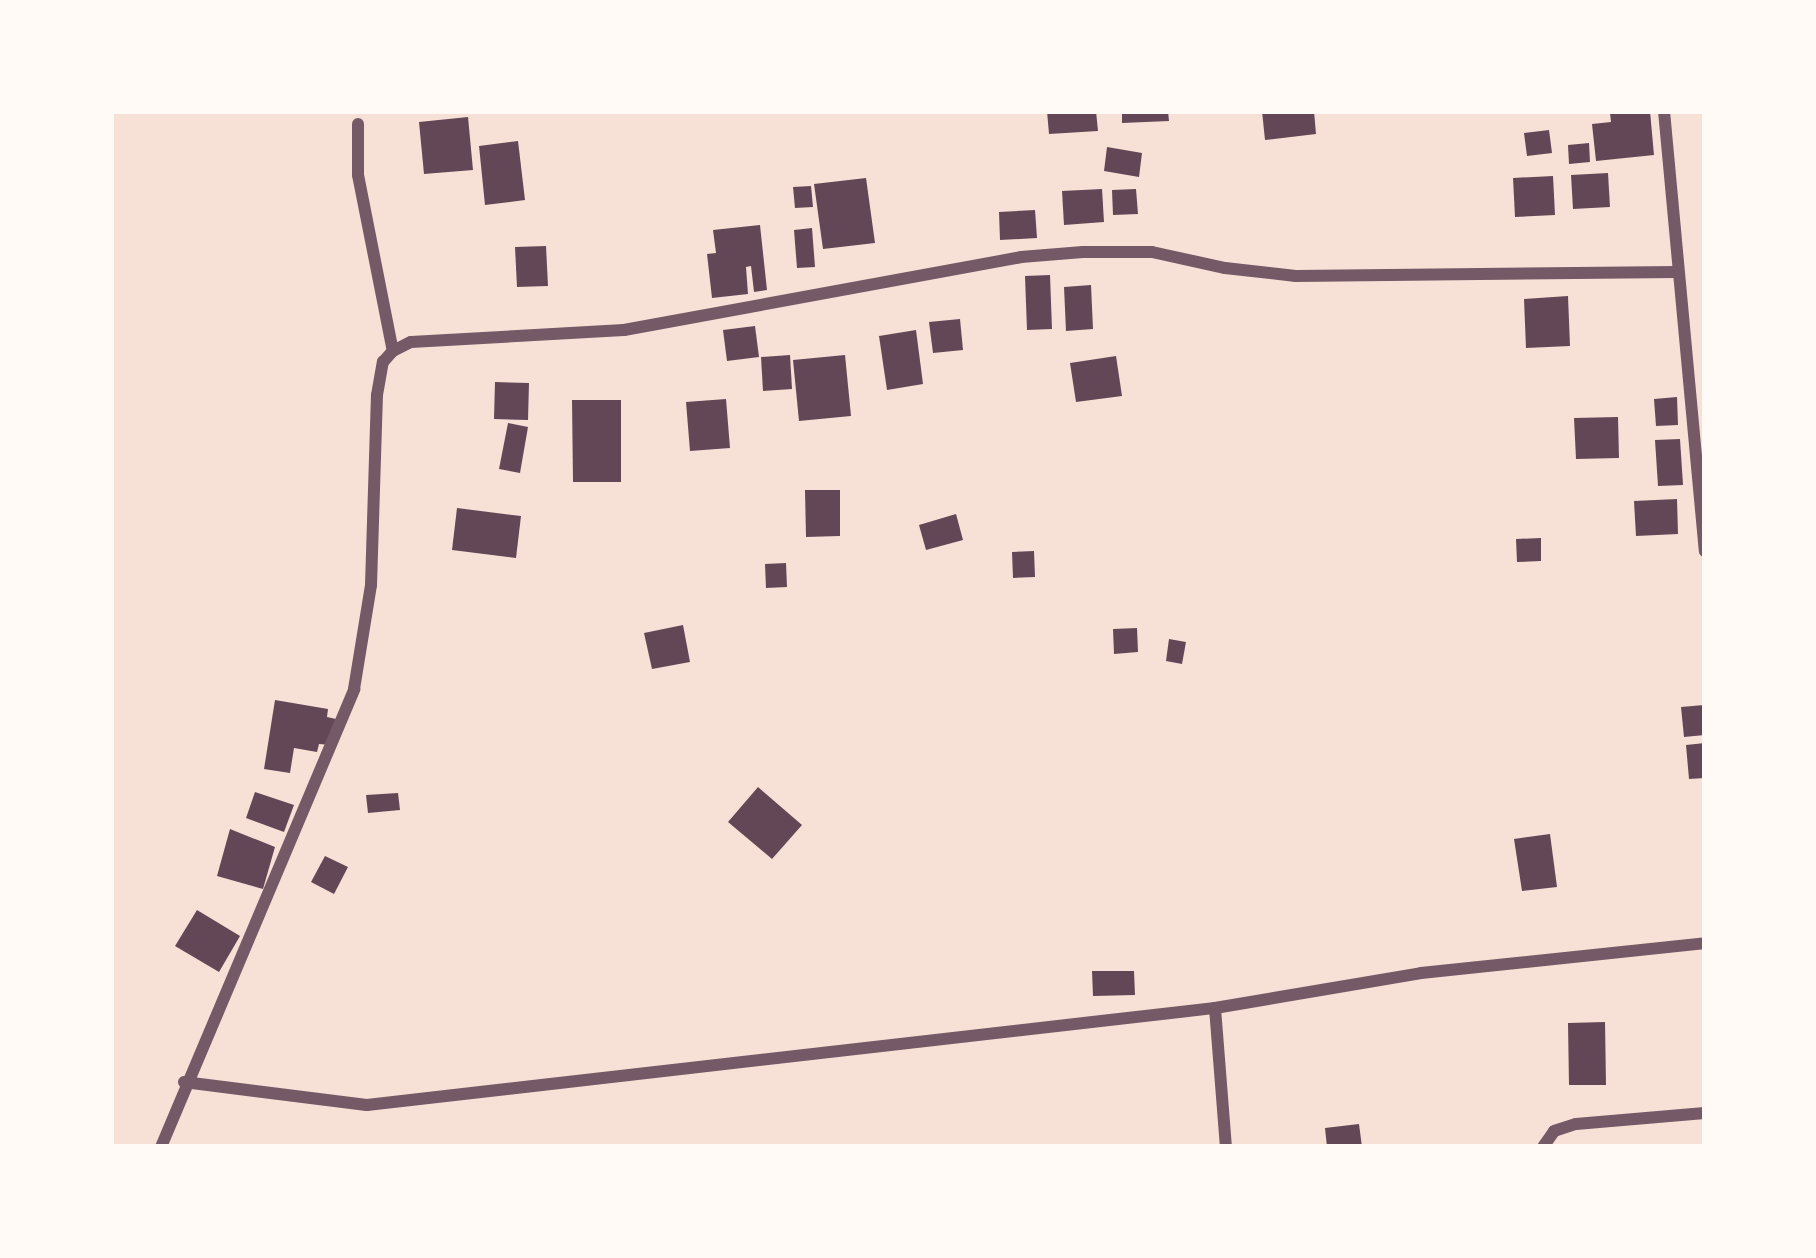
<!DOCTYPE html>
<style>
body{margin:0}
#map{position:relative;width:1816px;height:1258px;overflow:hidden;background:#f7e1d7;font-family:"Source Sans 3",sans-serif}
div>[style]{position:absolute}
.building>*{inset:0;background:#644757}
.minor>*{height:12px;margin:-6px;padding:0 6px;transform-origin:6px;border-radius:6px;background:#755966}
span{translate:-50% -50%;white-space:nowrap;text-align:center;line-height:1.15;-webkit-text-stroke:9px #fffaf5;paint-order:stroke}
.frame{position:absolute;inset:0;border:114px solid #fffaf5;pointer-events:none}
</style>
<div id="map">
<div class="building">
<div style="clip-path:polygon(1047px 111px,1096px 111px,1098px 131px,1049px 134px)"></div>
<div style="clip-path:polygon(1122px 111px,1168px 111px,1169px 121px,1122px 123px)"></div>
<div style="clip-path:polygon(1262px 111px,1314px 111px,1316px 134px,1265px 140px)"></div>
<div style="clip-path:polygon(1629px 111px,1650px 111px,1654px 155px,1596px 161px,1592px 124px,1611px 122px,1610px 113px)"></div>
<div style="clip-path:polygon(468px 117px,473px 170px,424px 174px,419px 122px)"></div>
<div style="clip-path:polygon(1549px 130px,1552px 153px,1527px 156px,1524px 133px)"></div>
<div style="clip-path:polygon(518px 141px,525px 200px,485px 205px,479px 146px)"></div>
<div style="clip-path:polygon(1589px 143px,1590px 162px,1569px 164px,1568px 145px)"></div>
<div style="clip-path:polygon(1107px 147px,1142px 153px,1139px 177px,1104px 171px)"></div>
<div style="clip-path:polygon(1608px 173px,1610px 207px,1573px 209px,1571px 175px)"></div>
<div style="clip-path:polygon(1553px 176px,1555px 215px,1515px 217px,1513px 178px)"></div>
<div style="clip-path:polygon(866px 178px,875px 243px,823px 249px,814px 184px)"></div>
<div style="clip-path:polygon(811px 186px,813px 207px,795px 208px,793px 187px)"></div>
<div style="clip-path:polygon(1102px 189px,1104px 222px,1064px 225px,1062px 191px)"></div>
<div style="clip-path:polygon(1136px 189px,1138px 214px,1113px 215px,1112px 190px)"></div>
<div style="clip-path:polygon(1035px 210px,1037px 238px,1000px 240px,999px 212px)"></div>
<div style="clip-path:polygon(760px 225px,767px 290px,754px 292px,751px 266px,746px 267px,748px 294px,712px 298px,707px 254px,716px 253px,713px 230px)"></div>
<div style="clip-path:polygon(812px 228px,815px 267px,797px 268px,794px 230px)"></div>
<div style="clip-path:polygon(546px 246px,548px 286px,517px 287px,515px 247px)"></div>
<div style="clip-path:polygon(1050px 275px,1052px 329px,1027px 330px,1025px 276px)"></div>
<div style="clip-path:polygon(1091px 285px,1093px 329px,1066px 331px,1064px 287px)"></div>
<div style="clip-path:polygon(1568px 296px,1570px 346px,1526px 348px,1524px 299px)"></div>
<div style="clip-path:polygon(960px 319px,963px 350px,933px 353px,929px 322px)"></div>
<div style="clip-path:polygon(755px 326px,759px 357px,727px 361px,723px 330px)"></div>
<div style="clip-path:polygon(916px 330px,923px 384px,887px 390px,879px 336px)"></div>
<div style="clip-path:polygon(790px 355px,792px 389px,763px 391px,761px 357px)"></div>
<div style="clip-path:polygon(845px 355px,851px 416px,799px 421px,793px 360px)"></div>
<div style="clip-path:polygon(1116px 356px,1122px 396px,1076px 402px,1070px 363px)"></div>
<div style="clip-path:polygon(495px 382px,529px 383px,528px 420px,494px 419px)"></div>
<div style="clip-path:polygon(1677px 397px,1678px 425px,1656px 426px,1654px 399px)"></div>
<div style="clip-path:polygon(726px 399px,730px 448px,690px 451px,686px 402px)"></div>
<div style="clip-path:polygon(572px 400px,621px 400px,621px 482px,573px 482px)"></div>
<div style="clip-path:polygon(1618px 417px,1619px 458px,1576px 459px,1574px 418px)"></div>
<div style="clip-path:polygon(508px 423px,528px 427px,520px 473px,499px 469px)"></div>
<div style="clip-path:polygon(1680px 439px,1683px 485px,1658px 486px,1655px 440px)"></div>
<div style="clip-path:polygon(805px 490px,840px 490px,840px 536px,806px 537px)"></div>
<div style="clip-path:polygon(1677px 499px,1678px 534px,1636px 536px,1634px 501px)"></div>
<div style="clip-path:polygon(457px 508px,521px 516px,516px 558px,452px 550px)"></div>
<div style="clip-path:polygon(956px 514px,963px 540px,926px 550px,919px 525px)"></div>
<div style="clip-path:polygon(1541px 538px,1541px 561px,1517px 562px,1516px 539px)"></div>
<div style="clip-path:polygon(1034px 551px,1035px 577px,1013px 578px,1012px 552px)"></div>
<div style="clip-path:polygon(786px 563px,787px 587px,766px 588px,765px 564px)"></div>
<div style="clip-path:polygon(683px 625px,690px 662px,652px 669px,644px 633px)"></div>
<div style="clip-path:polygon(1137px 628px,1138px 652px,1114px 654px,1113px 629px)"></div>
<div style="clip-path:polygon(1169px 639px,1186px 642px,1182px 664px,1166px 661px)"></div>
<div style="clip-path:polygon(275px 700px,328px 709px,327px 717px,336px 719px,331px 745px,319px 744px,317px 752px,294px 748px,290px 773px,264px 769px)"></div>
<div style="clip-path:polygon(1704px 705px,1705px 735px,1684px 737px,1681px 707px)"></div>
<div style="clip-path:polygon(1705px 743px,1705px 778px,1689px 779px,1686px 745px)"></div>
<div style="clip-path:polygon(758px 787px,802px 825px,772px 859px,728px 822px)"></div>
<div style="clip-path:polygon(255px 792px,294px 805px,284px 832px,246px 818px)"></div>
<div style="clip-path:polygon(398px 793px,400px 810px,368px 813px,366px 795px)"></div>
<div style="clip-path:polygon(230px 829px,275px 847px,263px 889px,217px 876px)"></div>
<div style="clip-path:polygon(1550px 834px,1557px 887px,1522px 891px,1514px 839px)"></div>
<div style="clip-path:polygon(325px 856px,348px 867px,334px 894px,311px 882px)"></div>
<div style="clip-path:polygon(197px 910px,240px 936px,219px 972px,175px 946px)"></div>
<div style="clip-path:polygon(1092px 971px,1134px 971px,1135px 995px,1093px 996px)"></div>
<div style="clip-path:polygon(1605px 1022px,1606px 1085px,1569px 1085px,1568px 1023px)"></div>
<div style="clip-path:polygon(1359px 1124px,1362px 1147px,1327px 1147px,1325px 1128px)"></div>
</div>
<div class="minor">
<div style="left:1664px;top:111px;width:442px;rotate:84.7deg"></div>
<div style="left:358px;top:124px;width:51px;rotate:90deg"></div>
<div style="left:358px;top:175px;width:179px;rotate:78.8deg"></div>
<div style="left:1215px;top:1008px;width:139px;rotate:85.5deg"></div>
<div style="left:184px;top:1082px;width:184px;rotate:7.2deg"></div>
<div style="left:367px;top:1105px;width:854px;rotate:-6.53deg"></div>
<div style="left:1215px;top:1008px;width:209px;rotate:-9.6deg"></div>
<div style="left:1421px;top:973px;width:286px;rotate:-6deg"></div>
<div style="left:161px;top:1147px;width:497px;rotate:-67.1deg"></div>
<div style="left:354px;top:689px;width:105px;rotate:-80.7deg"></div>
<div style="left:371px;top:585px;width:190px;rotate:-88.2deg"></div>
<div style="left:377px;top:395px;width:34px;rotate:-80deg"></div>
<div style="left:383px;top:362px;width:15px;rotate:-48deg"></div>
<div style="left:393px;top:351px;width:20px;rotate:-27deg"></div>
<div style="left:411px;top:342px;width:213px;rotate:-3.2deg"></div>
<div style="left:624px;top:330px;width:404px;rotate:-10.4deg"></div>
<div style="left:1021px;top:257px;width:62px;rotate:-4.6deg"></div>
<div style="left:1083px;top:252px;width:69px"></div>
<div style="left:1152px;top:252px;width:75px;rotate:12.4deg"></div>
<div style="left:1225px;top:268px;width:71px;rotate:6.4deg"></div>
<div style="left:1296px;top:276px;width:381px;rotate:-0.6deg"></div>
<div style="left:1543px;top:1147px;width:19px;rotate:-55deg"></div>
<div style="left:1554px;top:1131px;width:23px;rotate:-18deg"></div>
<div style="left:1576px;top:1124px;width:129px;rotate:-4.9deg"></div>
</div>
<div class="frame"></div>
</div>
